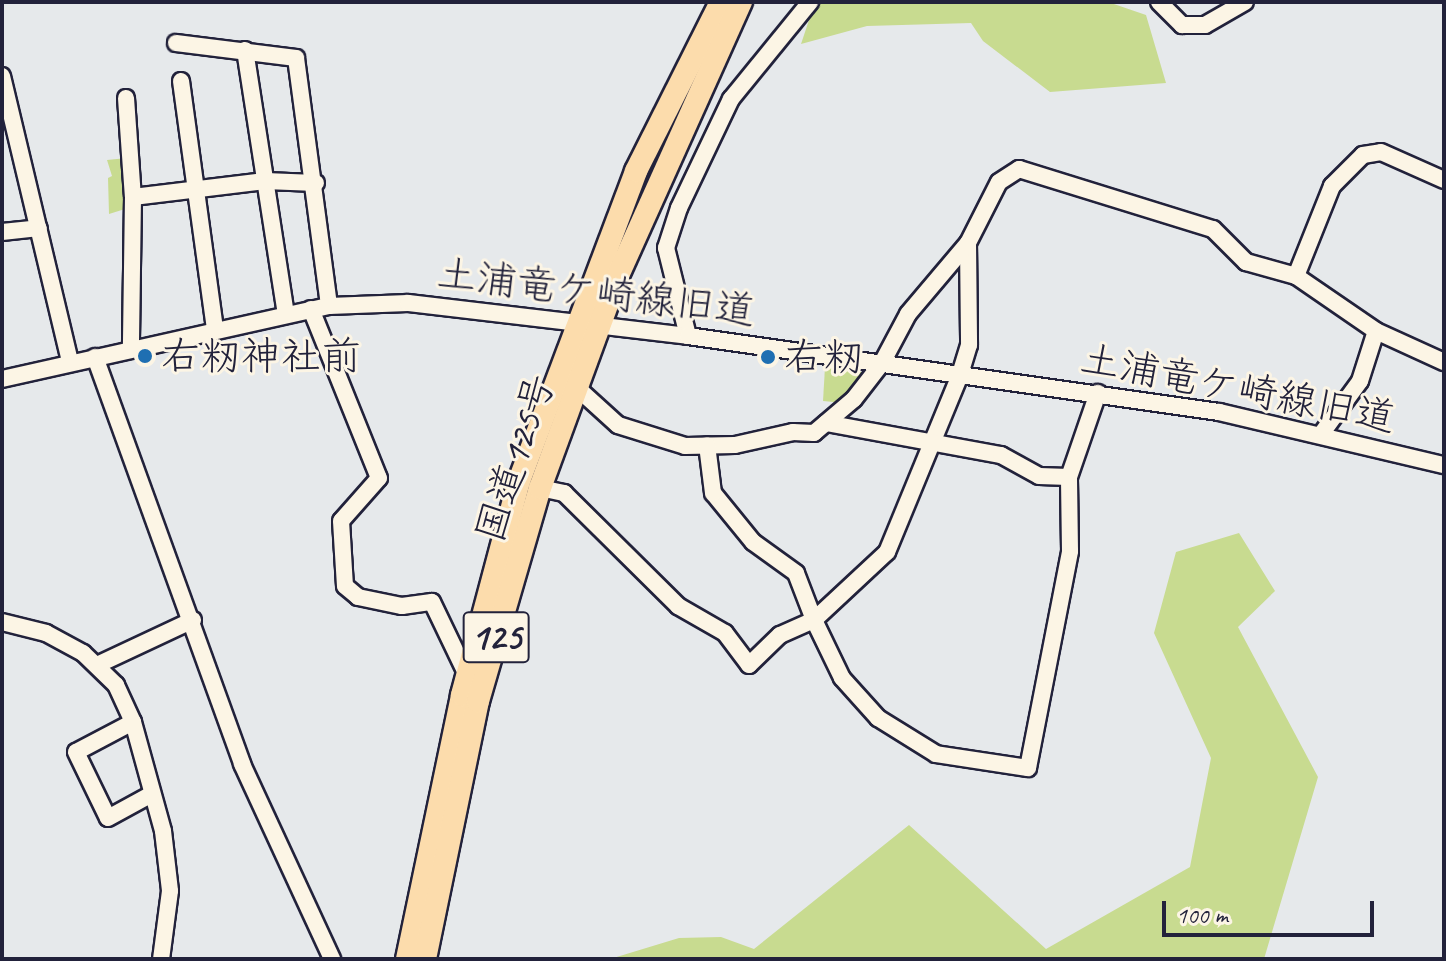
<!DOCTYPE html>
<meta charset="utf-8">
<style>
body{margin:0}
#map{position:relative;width:1446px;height:961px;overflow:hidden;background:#e6e9eb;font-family:Caveat,"Klee One",sans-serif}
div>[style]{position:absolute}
.green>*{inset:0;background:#c8db90}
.roads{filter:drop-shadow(2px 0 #22223b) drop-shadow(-2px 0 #22223b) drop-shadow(0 2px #22223b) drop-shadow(0 -2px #22223b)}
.minor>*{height:16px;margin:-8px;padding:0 8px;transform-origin:8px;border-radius:8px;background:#fcf5e5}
.highway>*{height:22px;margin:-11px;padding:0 11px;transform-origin:11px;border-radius:11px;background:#fcdcac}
.dots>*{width:22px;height:22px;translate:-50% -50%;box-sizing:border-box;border:4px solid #fcf5e5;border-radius:50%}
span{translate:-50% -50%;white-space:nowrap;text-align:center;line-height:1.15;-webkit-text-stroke:6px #fcf5e5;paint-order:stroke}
.shield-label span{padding:2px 6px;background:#fcf5e5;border:2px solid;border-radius:6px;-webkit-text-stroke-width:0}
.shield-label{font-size:38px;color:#22223b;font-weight:700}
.street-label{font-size:40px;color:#22223b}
.poi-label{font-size:40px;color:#22223b}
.left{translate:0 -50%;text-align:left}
.frame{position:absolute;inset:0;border:4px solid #22223b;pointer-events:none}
.scale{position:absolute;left:1162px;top:901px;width:212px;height:36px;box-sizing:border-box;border:4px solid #22223b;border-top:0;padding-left:10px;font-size:24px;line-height:28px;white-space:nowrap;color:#22223b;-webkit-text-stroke:6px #fcf5e5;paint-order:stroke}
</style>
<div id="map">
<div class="green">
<div style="clip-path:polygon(815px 2px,1108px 2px,1146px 15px,1166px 83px,1050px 92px,983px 41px,971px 23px,867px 26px,801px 44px)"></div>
<div style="clip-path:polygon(127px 158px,125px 209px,109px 214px,108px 178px,112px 176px,107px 160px)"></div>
<div style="clip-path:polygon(825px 367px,869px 373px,844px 403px,823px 401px)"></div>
<div style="clip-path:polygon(1239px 533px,1275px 591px,1238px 627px,1318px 777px,1264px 959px,610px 959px,679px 938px,721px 937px,754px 949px,909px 825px,1046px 949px,1190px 867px,1211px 758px,1154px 633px,1176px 552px)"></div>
</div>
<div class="roads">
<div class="minor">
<div style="left:1159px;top:2px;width:33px;rotate:45deg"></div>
<div style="left:1182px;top:25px;width:23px"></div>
<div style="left:1205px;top:25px;width:46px;rotate:-29.9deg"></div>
<div style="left:176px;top:43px;width:121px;rotate:7.1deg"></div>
<div style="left:296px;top:58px;width:250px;rotate:82.4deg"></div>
<div style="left:245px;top:50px;width:268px;rotate:81.2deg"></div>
<div style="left:2px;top:76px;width:294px;rotate:76.6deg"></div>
<div style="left:181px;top:81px;width:251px;rotate:82.2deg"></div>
<div style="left:126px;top:98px;width:99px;rotate:86deg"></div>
<div style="left:133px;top:197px;width:151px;rotate:90.8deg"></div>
<div style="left:133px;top:197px;width:133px;rotate:-6.9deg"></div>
<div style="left:265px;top:181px;width:51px;rotate:2.2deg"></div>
<div style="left:2px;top:232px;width:37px;rotate:-6deg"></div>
<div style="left:968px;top:243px;width:102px;rotate:89.4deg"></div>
<div style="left:969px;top:345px;width:31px;rotate:107deg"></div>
<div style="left:960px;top:375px;width:191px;rotate:112.4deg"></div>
<div style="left:887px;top:552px;width:100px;rotate:137deg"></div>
<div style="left:814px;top:620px;width:64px;rotate:64.2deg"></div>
<div style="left:842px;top:678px;width:54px;rotate:48deg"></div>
<div style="left:878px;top:718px;width:68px;rotate:31.8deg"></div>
<div style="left:936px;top:754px;width:93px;rotate:8.7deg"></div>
<div style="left:1028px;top:768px;width:221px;rotate:-79deg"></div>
<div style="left:1070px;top:551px;width:74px;rotate:-90.8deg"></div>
<div style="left:1069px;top:477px;width:89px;rotate:-71deg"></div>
<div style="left:1296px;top:276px;width:97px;rotate:-68.2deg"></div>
<div style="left:1332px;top:186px;width:44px;rotate:-45deg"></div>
<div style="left:1363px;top:155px;width:18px;rotate:-9deg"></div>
<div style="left:1381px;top:152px;width:69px;rotate:24deg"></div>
<div style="left:311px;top:309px;width:182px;rotate:68.1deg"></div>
<div style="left:379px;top:478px;width:57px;rotate:131.5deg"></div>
<div style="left:341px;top:521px;width:65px;rotate:86.5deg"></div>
<div style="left:345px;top:586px;width:17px;rotate:40deg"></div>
<div style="left:358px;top:597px;width:45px;rotate:11.6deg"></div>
<div style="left:402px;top:606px;width:30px;rotate:-8deg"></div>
<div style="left:432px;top:602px;width:81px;rotate:64.4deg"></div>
<div style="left:688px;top:336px;width:91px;rotate:-104deg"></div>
<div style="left:666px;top:248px;width:42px;rotate:-72deg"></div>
<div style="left:679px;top:208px;width:121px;rotate:-64.5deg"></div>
<div style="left:731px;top:99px;width:125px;rotate:-50.8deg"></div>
<div style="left:95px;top:357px;width:433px;rotate:70.1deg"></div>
<div style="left:242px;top:764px;width:215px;rotate:65.2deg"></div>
<div style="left:2px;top:379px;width:335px;rotate:-12.6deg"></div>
<div style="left:329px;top:306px;width:79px;rotate:-2.2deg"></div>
<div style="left:408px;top:303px;width:282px;rotate:6.7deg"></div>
<div style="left:688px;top:336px;width:536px;rotate:8.15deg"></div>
<div style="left:1219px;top:412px;width:231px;rotate:13.3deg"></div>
<div style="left:575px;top:386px;width:58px;rotate:42.2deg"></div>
<div style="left:618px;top:425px;width:70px;rotate:17.4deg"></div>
<div style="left:685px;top:446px;width:50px;rotate:-1.1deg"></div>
<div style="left:735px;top:445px;width:59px;rotate:-12.6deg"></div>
<div style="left:793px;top:432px;width:21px;rotate:3deg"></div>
<div style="left:814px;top:433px;width:52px;rotate:-40.4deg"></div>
<div style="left:854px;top:399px;width:46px;rotate:-52.1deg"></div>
<div style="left:882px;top:363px;width:55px;rotate:-62deg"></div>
<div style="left:908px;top:314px;width:93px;rotate:-49.8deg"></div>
<div style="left:968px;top:243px;width:68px;rotate:-63.1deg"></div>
<div style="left:999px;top:182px;width:24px;rotate:-33deg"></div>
<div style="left:1019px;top:169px;width:203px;rotate:17.2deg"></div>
<div style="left:1213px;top:229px;width:47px;rotate:45deg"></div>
<div style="left:1246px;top:262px;width:52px;rotate:15.6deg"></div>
<div style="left:1296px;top:276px;width:97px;rotate:34.5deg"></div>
<div style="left:1376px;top:331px;width:75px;rotate:24.5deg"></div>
<div style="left:826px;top:423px;width:178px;rotate:10.4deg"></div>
<div style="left:1001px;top:455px;width:43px;rotate:28.9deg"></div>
<div style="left:1039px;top:476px;width:30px;rotate:2deg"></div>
<div style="left:1322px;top:433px;width:64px;rotate:-53.8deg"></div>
<div style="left:1360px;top:381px;width:52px;rotate:-72.3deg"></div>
<div style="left:540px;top:488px;width:25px;rotate:12deg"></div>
<div style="left:564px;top:493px;width:161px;rotate:44.7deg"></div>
<div style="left:678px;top:606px;width:54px;rotate:29.9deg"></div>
<div style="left:725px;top:633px;width:40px;rotate:53deg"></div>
<div style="left:749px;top:665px;width:43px;rotate:-44.1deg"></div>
<div style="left:780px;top:635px;width:37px;rotate:-24deg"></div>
<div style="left:814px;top:620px;width:50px;rotate:-111deg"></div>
<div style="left:796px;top:573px;width:53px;rotate:-144.2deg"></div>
<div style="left:753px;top:542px;width:63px;rotate:-129.2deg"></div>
<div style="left:713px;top:493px;width:48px;rotate:-97.1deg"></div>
<div style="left:2px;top:622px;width:45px;rotate:14deg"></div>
<div style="left:46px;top:633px;width:42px;rotate:28.4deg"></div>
<div style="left:83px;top:653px;width:46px;rotate:44.1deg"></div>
<div style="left:116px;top:685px;width:41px;rotate:65.3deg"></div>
<div style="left:133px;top:722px;width:113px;rotate:74.6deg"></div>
<div style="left:163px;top:831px;width:60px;rotate:83.3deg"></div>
<div style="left:170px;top:891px;width:69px;rotate:97.5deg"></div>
<div style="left:97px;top:665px;width:106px;rotate:-25.1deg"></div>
<div style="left:133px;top:722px;width:64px;rotate:152.2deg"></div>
<div style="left:76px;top:752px;width:73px;rotate:64.1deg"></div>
<div style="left:108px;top:818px;width:50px;rotate:-28.6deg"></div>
</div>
<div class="highway">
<div style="left:407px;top:959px;width:270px;rotate:-78.2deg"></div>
<div style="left:462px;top:695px;width:221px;rotate:-75.1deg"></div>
<div style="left:519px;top:481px;width:331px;rotate:-69.3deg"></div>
<div style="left:636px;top:171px;width:189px;rotate:-63.3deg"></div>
<div style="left:425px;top:959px;width:263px;rotate:-78.4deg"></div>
<div style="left:478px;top:701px;width:222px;rotate:-73.8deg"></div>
<div style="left:540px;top:488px;width:221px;rotate:-69.9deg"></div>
<div style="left:616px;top:280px;width:305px;rotate:-65.8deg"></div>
</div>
</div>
<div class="dots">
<div style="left:145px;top:356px;background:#1f6fb2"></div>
<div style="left:768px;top:357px;background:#1f6fb2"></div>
</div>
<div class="shield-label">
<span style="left:496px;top:637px">125</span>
</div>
<div class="street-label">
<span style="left:596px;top:292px;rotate:7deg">土浦竜ケ崎線旧道</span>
<span style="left:1238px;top:388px;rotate:11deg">土浦竜ケ崎線旧道</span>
<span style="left:515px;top:458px;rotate:-72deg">国道125号</span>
</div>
<div class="poi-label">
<span class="left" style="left:161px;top:356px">右籾神社前</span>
<span class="left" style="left:784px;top:357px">右籾</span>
</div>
<div class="frame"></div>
<div class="scale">100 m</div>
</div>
